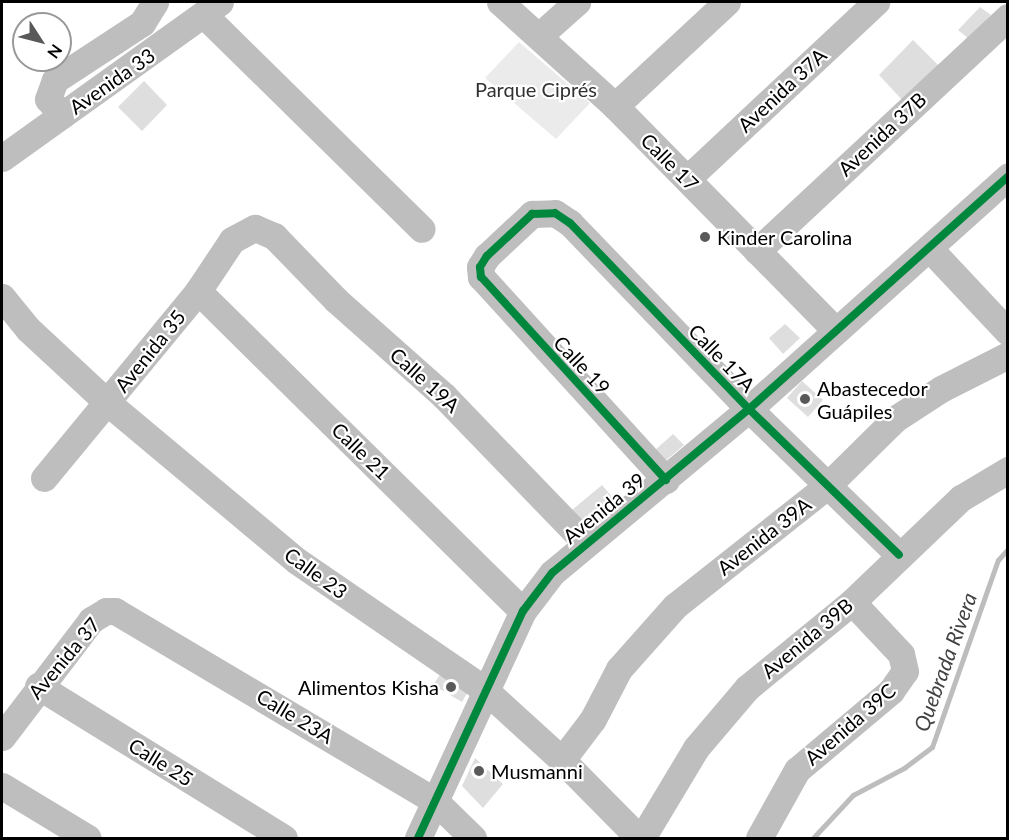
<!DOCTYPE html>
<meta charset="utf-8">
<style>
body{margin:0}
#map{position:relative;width:1009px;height:840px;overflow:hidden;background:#fff;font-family:Lato,sans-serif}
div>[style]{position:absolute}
.green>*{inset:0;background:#ebebeb}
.stream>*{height:5px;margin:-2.5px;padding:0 2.5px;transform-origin:2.5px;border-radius:2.5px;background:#bdbdbd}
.building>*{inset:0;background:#dedede}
.minor>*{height:27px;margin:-13.5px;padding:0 13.5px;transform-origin:13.5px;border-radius:13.5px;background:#bebebe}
.cycleway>*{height:8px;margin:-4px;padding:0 4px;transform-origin:4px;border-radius:4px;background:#00873e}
.dots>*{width:16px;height:16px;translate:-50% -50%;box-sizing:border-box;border:3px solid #fff;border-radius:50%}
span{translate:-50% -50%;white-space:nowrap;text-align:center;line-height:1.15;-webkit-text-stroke:4.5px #fff;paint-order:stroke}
.street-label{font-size:20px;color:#000}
.park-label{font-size:20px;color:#313131}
.poi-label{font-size:20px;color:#000}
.left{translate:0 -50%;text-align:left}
.right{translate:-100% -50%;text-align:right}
.water-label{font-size:21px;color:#424242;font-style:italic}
.frame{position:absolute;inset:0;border:3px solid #000;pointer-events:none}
.north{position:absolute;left:12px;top:12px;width:60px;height:60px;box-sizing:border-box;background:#fff;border:2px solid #999;border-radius:50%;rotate:126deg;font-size:16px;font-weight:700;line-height:24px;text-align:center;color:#000}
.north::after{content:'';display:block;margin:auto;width:21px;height:27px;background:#595959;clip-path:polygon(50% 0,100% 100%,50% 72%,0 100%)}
</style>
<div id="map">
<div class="green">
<div style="clip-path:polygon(519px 42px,590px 103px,556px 139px,485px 78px)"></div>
</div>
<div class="stream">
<div style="left:813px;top:838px;width:59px;rotate:-47.1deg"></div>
<div style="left:853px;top:795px;width:58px;rotate:-27.9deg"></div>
<div style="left:904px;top:768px;width:35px;rotate:-37deg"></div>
<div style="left:932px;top:747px;width:198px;rotate:-70.6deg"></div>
<div style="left:998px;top:560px;width:15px;rotate:-48deg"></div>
</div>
<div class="building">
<div style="clip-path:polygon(980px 7px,991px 15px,969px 39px,958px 30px)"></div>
<div style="clip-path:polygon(913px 40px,941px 68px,905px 103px,879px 75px)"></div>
<div style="clip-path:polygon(144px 81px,167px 105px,142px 131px,118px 107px)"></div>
<div style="clip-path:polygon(785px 324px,800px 338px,783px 354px,769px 338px)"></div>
<div style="clip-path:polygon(802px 381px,823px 400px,808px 417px,787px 398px)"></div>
<div style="clip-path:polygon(673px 434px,684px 445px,664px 462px,654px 451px)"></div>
<div style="clip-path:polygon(602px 485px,614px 499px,584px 525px,572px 510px)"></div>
<div style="clip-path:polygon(441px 673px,469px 690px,462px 702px,433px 685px)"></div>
<div style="clip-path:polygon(475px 758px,503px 784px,483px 808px,462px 786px)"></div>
</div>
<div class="minor">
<div style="left:500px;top:2px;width:155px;rotate:42.1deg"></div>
<div style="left:615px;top:106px;width:313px;rotate:45.5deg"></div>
<div style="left:204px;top:15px;width:305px;rotate:44.5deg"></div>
<div style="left:540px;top:35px;width:50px;rotate:-41.7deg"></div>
<div style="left:615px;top:106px;width:153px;rotate:-42.9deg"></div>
<div style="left:62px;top:115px;width:21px;rotate:-131deg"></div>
<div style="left:48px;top:99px;width:20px;rotate:-70deg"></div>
<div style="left:55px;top:80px;width:104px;rotate:-33.2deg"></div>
<div style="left:142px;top:23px;width:25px;rotate:-58deg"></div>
<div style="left:2px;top:158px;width:268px;rotate:-35.6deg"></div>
<div style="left:688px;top:178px;width:258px;rotate:-43.1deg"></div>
<div style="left:929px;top:248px;width:115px;rotate:46.8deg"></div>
<div style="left:757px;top:251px;width:343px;rotate:-43deg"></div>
<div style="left:198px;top:291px;width:456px;rotate:44.6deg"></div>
<div style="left:2px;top:297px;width:41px;rotate:50.9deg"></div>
<div style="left:28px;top:329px;width:109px;rotate:42.8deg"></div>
<div style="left:108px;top:403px;width:246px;rotate:39.9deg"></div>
<div style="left:297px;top:561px;width:227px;rotate:34.4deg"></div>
<div style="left:484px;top:689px;width:105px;rotate:42.3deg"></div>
<div style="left:562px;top:760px;width:110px;rotate:45.4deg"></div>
<div style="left:44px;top:478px;width:242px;rotate:-50.5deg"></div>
<div style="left:198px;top:291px;width:61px;rotate:-56.3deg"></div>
<div style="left:232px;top:240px;width:26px;rotate:-28deg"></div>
<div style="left:255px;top:228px;width:21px;rotate:23deg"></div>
<div style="left:274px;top:236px;width:89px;rotate:45.9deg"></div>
<div style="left:336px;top:300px;width:144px;rotate:41.6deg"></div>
<div style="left:444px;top:396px;width:204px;rotate:46deg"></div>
<div style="left:666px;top:480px;width:275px;rotate:-132.3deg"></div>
<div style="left:481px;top:277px;width:10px;rotate:-96deg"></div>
<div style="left:480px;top:267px;width:13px;rotate:-58deg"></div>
<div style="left:487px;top:256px;width:62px;rotate:-43deg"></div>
<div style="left:532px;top:214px;width:23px;rotate:-2deg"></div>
<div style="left:555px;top:213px;width:18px;rotate:34deg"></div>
<div style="left:570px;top:223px;width:258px;rotate:46.1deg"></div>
<div style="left:749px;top:409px;width:209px;rotate:44.2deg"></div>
<div style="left:38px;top:686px;width:289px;rotate:31.7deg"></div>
<div style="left:2px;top:737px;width:147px;rotate:-52.7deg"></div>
<div style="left:91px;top:620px;width:17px;rotate:-31deg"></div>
<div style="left:106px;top:611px;width:9px"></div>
<div style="left:115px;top:611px;width:372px;rotate:30.7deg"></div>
<div style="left:435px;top:801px;width:53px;rotate:44.2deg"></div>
<div style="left:562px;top:760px;width:51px;rotate:-52.9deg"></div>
<div style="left:593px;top:719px;width:56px;rotate:-62.5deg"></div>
<div style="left:619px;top:669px;width:84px;rotate:-48.4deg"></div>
<div style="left:675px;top:606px;width:194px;rotate:-38.3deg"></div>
<div style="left:827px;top:486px;width:95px;rotate:-44.6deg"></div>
<div style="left:895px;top:419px;width:55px;rotate:-33.1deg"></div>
<div style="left:941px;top:389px;width:75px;rotate:-26.9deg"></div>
<div style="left:2px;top:786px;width:100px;rotate:31.2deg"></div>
<div style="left:418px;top:838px;width:250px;rotate:-65.2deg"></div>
<div style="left:523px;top:611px;width:48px;rotate:-52.7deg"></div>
<div style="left:552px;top:573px;width:256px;rotate:-39.8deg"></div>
<div style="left:749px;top:409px;width:348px;rotate:-41.9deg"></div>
<div style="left:642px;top:838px;width:105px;rotate:-59deg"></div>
<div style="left:696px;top:748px;width:79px;rotate:-49.6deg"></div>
<div style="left:747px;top:688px;width:136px;rotate:-39.3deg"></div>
<div style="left:852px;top:602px;width:151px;rotate:-43.7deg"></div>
<div style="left:961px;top:498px;width:55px;rotate:-30.8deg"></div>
<div style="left:759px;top:838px;width:78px;rotate:-60.8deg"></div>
<div style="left:797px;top:770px;width:123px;rotate:-40deg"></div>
<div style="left:891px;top:691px;width:24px;rotate:-55deg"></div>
<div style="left:905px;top:671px;width:17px;rotate:-103deg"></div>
<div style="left:901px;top:654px;width:71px;rotate:-133.3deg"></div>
</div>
<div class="cycleway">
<div style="left:666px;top:480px;width:275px;rotate:-132.3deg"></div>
<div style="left:481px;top:277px;width:10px;rotate:-96deg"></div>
<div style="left:480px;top:267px;width:13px;rotate:-58deg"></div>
<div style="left:487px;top:256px;width:62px;rotate:-43deg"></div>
<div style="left:532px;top:214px;width:23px;rotate:-2deg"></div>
<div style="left:555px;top:213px;width:18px;rotate:34deg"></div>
<div style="left:570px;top:223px;width:258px;rotate:46.1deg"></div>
<div style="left:749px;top:409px;width:209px;rotate:44.2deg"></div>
<div style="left:418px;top:838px;width:250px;rotate:-65.2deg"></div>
<div style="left:523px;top:611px;width:48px;rotate:-52.7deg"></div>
<div style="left:552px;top:573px;width:256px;rotate:-39.8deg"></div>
<div style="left:749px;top:409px;width:348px;rotate:-41.9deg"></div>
</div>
<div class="dots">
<div style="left:705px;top:237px;background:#595959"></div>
<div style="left:805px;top:399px;background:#595959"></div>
<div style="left:451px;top:687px;background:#595959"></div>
<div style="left:479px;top:771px;background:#595959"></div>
</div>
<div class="street-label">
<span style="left:112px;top:81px;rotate:-35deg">Avenida 33</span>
<span style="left:782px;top:90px;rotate:-43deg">Avenida 37A</span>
<span style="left:882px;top:134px;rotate:-43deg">Avenida 37B</span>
<span style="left:670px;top:162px;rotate:45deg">Calle 17</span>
<span style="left:150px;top:351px;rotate:-51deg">Avenida 35</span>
<span style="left:722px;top:358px;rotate:46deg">Calle 17A</span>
<span style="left:582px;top:365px;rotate:47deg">Calle 19</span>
<span style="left:425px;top:380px;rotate:42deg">Calle 19A</span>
<span style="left:361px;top:451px;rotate:44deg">Calle 21</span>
<span style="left:604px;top:508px;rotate:-39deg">Avenida 39</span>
<span style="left:764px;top:536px;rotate:-38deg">Avenida 39A</span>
<span style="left:316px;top:573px;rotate:36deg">Calle 23</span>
<span style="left:807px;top:638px;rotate:-40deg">Avenida 39B</span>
<span style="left:64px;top:658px;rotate:-50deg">Avenida 37</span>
<span style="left:295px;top:716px;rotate:31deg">Calle 23A</span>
<span style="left:850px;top:724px;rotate:-41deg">Avenida 39C</span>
<span style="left:161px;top:762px;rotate:32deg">Calle 25</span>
</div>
<div class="park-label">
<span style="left:536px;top:89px">Parque Ciprés</span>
</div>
<div class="poi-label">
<span class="left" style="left:717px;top:237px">Kinder Carolina</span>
<span class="left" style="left:817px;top:400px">Abastecedor<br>Guápiles</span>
<span class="right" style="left:439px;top:687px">Alimentos Kisha</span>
<span class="left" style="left:491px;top:771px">Musmanni</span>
</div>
<div class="water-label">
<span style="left:945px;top:662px;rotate:-70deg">Quebrada Rivera</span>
</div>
<div class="frame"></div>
<div class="north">N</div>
</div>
